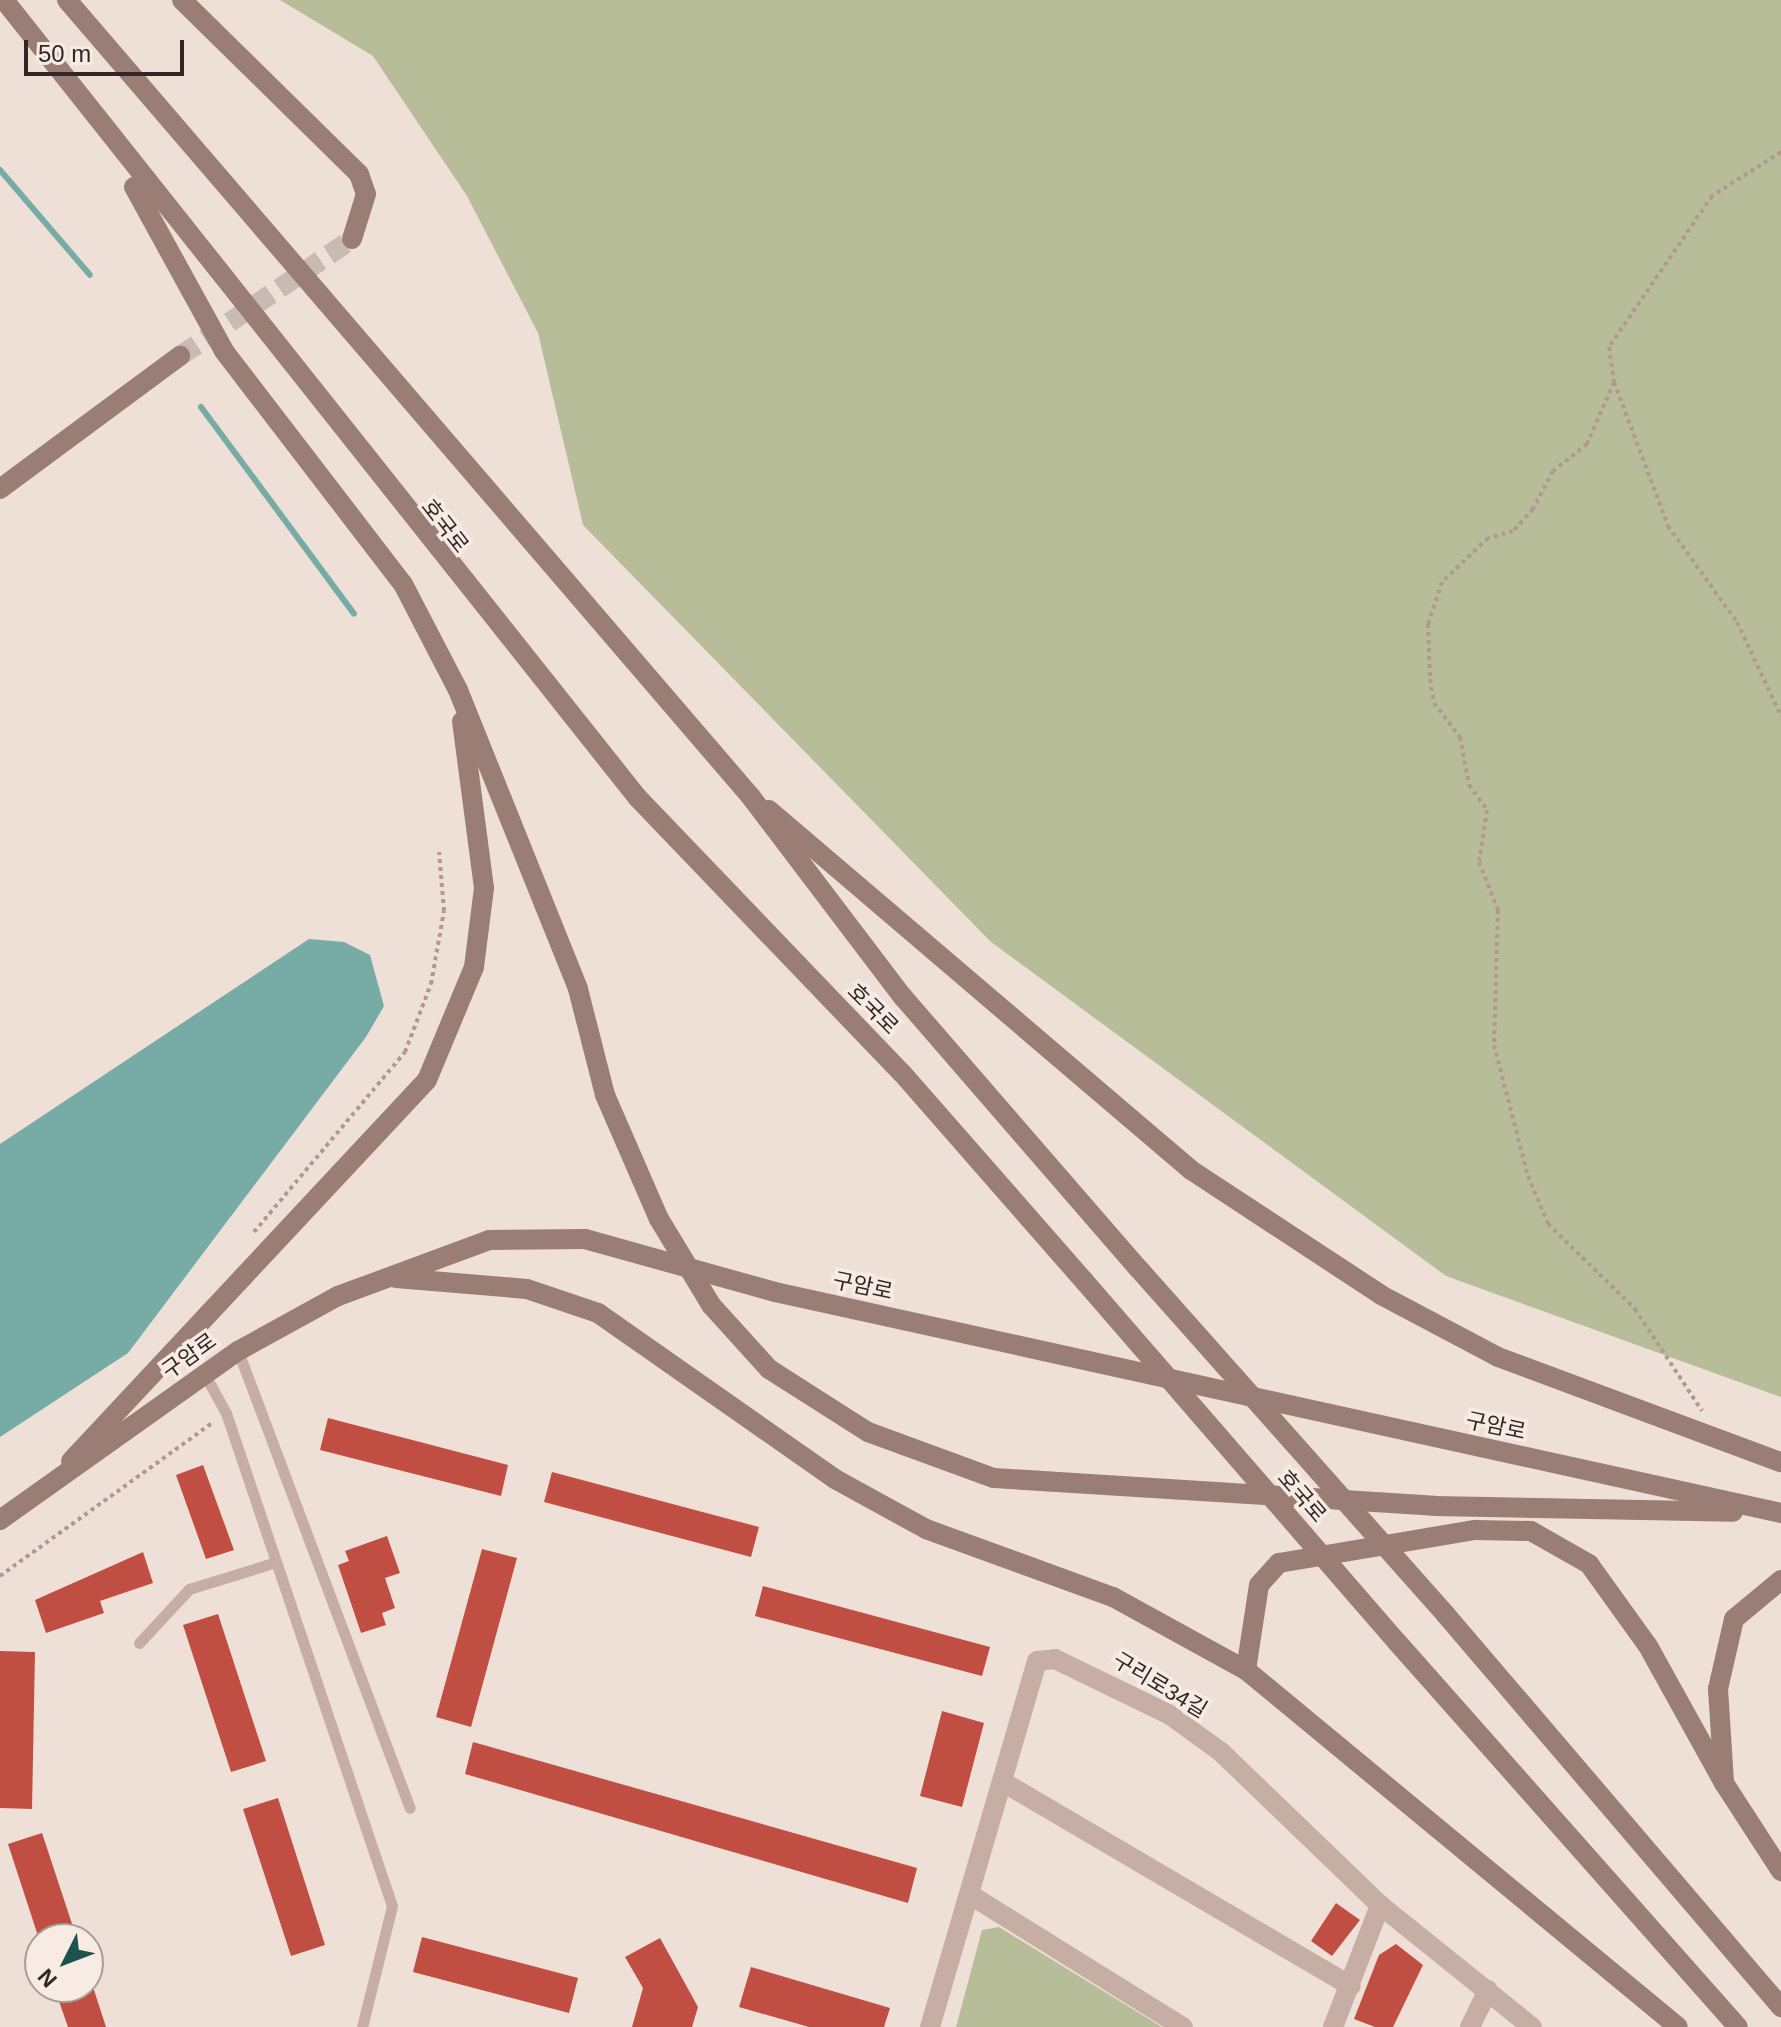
<!DOCTYPE html>
<meta charset="utf-8">
<style>
body{margin:0}
#map{position:relative;width:1781px;height:2027px;overflow:hidden;background:#efe0d7;font-family:Helvetica,"Noto Sans KR",sans-serif}
div>[style]{position:absolute}
.green>*{inset:0;background:#b7bd98}
.water>*{inset:0;background:#77aba5}
.stream>*{height:6px;margin:-3px;padding:0 3px;transform-origin:3px;border-radius:3px;background:#77aba5}
.building>*{inset:0;background:#c14e43}
.secondary-tunnel>*{height:20px;margin-top:-10px;transform-origin:0;background:repeating-linear-gradient(90deg,#c9bbb3 0 20px,transparent 0 30px)}
.path>*{height:4px;margin-top:-2px;transform-origin:0;background:repeating-linear-gradient(90deg,#b2988e 0 4px,transparent 0 8px)}
.service>*{height:11px;margin:-5.5px;padding:0 5.5px;transform-origin:5.5px;border-radius:5.5px;background:#c7aea4}
.minor>*{height:20px;margin:-10px;padding:0 10px;transform-origin:10px;border-radius:10px;background:#c7aea4}
.tertiary>*{height:20px;margin:-10px;padding:0 10px;transform-origin:10px;border-radius:10px;background:#c7aea4}
.secondary>*{height:20px;margin:-10px;padding:0 10px;transform-origin:10px;border-radius:10px;background:#9a7d75}
.secondary-bridge>*{height:20px;margin:-10px;padding:0 10px;transform-origin:10px;border-radius:10px;background:#9a7d75}
span{translate:-50% -50%;white-space:nowrap;text-align:center;line-height:1.15;-webkit-text-stroke:7px #f8ebe3;paint-order:stroke}
.street-label{font-size:22px;color:#322725}
.north{position:absolute;left:24px;top:1923px;width:80px;height:80px;box-sizing:border-box;background:#f8ebe3;border:2px solid #a99d97;border-radius:50%;rotate:228deg;font-size:22px;font-weight:700;line-height:32px;text-align:center;color:#322725}
.north::after{content:'';display:block;margin:auto;width:28px;height:36px;background:#1d524d;clip-path:polygon(50% 0,100% 100%,50% 72%,0 100%)}
.scale{position:absolute;left:24px;top:40px;width:160px;height:36px;box-sizing:border-box;border:4px solid #322725;border-top:0;padding-left:10px;font-size:24px;line-height:28px;white-space:nowrap;color:#322725;-webkit-text-stroke:6px #f8ebe3;paint-order:stroke}
</style>
<div id="map">
<div class="green">
<div style="clip-path:polygon(280px 0,1781px 0,1781px 1397px,1446px 1276px,991px 942px,583px 525px,538px 333px,467px 196px,373px 56px)"></div>
<div style="clip-path:polygon(999px 1927px,1162px 2027px,956px 2027px,982px 1930px)"></div>
</div>
<div class="water">
<div style="clip-path:polygon(309px 939px,344px 942px,370px 955px,384px 1006px,366px 1037px,128px 1353px,0 1437px,0 1144px)"></div>
</div>
<div class="stream">
<div style="left:0;top:170px;width:138px;rotate:49.4deg"></div>
<div style="left:201px;top:407px;width:257px;rotate:53.5deg"></div>
</div>
<div class="building">
<div style="clip-path:polygon(328px 1418px,508px 1465px,501px 1496px,320px 1450px)"></div>
<div style="clip-path:polygon(203px 1465px,234px 1550px,206px 1559px,176px 1475px)"></div>
<div style="clip-path:polygon(552px 1472px,759px 1527px,751px 1557px,544px 1502px)"></div>
<div style="clip-path:polygon(387px 1536px,400px 1573px,385px 1578px,395px 1608px,382px 1613px,386px 1625px,361px 1633px,338px 1565px,349px 1561px,345px 1551px)"></div>
<div style="clip-path:polygon(482px 1549px,517px 1558px,471px 1727px,436px 1717px)"></div>
<div style="clip-path:polygon(143px 1552px,153px 1583px,100px 1601px,104px 1613px,46px 1633px,35px 1600px)"></div>
<div style="clip-path:polygon(763px 1586px,990px 1647px,982px 1676px,755px 1616px)"></div>
<div style="clip-path:polygon(218px 1614px,266px 1761px,231px 1772px,183px 1625px)"></div>
<div style="clip-path:polygon(0 1651px,35px 1652px,32px 1809px,0 1808px)"></div>
<div style="clip-path:polygon(942px 1711px,984px 1723px,962px 1807px,920px 1796px)"></div>
<div style="clip-path:polygon(473px 1742px,917px 1868px,908px 1903px,465px 1774px)"></div>
<div style="clip-path:polygon(278px 1798px,325px 1945px,291px 1956px,243px 1809px)"></div>
<div style="clip-path:polygon(42px 1833px,77px 1939px,39px 1939px,8px 1844px)"></div>
<div style="clip-path:polygon(1336px 1903px,1360px 1920px,1332px 1956px,1311px 1941px)"></div>
<div style="clip-path:polygon(422px 1937px,578px 1978px,569px 2013px,413px 1972px)"></div>
<div style="clip-path:polygon(660px 1938px,698px 2007px,692px 2027px,632px 2027px,643px 1988px,625px 1957px)"></div>
<div style="clip-path:polygon(1396px 1944px,1423px 1965px,1393px 2027px,1375px 2027px,1354px 2019px,1379px 1955px)"></div>
<div style="clip-path:polygon(751px 1967px,890px 2008px,884px 2027px,809px 2027px,739px 2007px)"></div>
<div style="clip-path:polygon(54px 1987px,93px 1987px,106px 2027px,68px 2027px)"></div>
</div>
<div class="secondary-tunnel">
<div style="left:180px;top:356px;width:208px;rotate:-34.2deg"></div>
</div>
<div class="path">
<div style="left:1781px;top:152px;width:82px;rotate:147.5deg"></div>
<div style="left:1712px;top:196px;width:183px;rotate:124.3deg"></div>
<div style="left:1609px;top:347px;width:35px;rotate:82deg"></div>
<div style="left:1614px;top:382px;width:154px;rotate:69.4deg"></div>
<div style="left:1668px;top:526px;width:118px;rotate:54.3deg"></div>
<div style="left:1737px;top:622px;width:104px;rotate:64.9deg"></div>
<div style="left:1614px;top:382px;width:68px;rotate:113.5deg"></div>
<div style="left:1587px;top:444px;width:43px;rotate:141.5deg"></div>
<div style="left:1553px;top:471px;width:43px;rotate:117.8deg"></div>
<div style="left:1533px;top:509px;width:30px;rotate:132deg"></div>
<div style="left:1513px;top:531px;width:26px;rotate:164deg"></div>
<div style="left:1488px;top:538px;width:64px;rotate:136.3deg"></div>
<div style="left:1442px;top:582px;width:44px;rotate:108.4deg"></div>
<div style="left:1428px;top:624px;width:55px;rotate:87.9deg"></div>
<div style="left:1430px;top:679px;width:24px;rotate:81deg"></div>
<div style="left:1434px;top:703px;width:43px;rotate:52.6deg"></div>
<div style="left:1460px;top:737px;width:49px;rotate:79.4deg"></div>
<div style="left:1469px;top:785px;width:31px;rotate:54deg"></div>
<div style="left:1487px;top:810px;width:53px;rotate:98.7deg"></div>
<div style="left:1479px;top:862px;width:52px;rotate:68.4deg"></div>
<div style="left:1498px;top:910px;width:135px;rotate:91.7deg"></div>
<div style="left:1494px;top:1045px;width:135px;rotate:75.5deg"></div>
<div style="left:1528px;top:1176px;width:52px;rotate:67.4deg"></div>
<div style="left:1548px;top:1224px;width:122px;rotate:44.3deg"></div>
<div style="left:1635px;top:1309px;width:122px;rotate:56.7deg"></div>
<div style="left:254px;top:1232px;width:235px;rotate:-50deg"></div>
<div style="left:405px;top:1052px;width:73px;rotate:-69.1deg"></div>
<div style="left:431px;top:984px;width:74px;rotate:-79.9deg"></div>
<div style="left:444px;top:911px;width:59px;rotate:-94.8deg"></div>
<div style="left:0;top:1576px;width:261px;rotate:-35.8deg"></div>
</div>
<div class="service">
<div style="left:238px;top:1351px;width:488px;rotate:69.4deg"></div>
<div style="left:205px;top:1375px;width:43px;rotate:61.1deg"></div>
<div style="left:226px;top:1413px;width:520px;rotate:71.39deg"></div>
<div style="left:392px;top:1906px;width:125px;rotate:103.9deg"></div>
<div style="left:139px;top:1643px;width:74px;rotate:-47.2deg"></div>
<div style="left:189px;top:1589px;width:91px;rotate:-17.2deg"></div>
</div>
<div class="minor">
<div style="left:1003px;top:1782px;width:403px;rotate:30.4deg"></div>
<div style="left:969px;top:1894px;width:252px;rotate:31.9deg"></div>
<div style="left:930px;top:2027px;width:381px;rotate:-73.7deg"></div>
<div style="left:1037px;top:1661px;width:18px;rotate:-6deg"></div>
<div style="left:1055px;top:1659px;width:128px;rotate:26deg"></div>
<div style="left:1170px;top:1715px;width:63px;rotate:36deg"></div>
<div style="left:1221px;top:1752px;width:221px;rotate:43.9deg"></div>
<div style="left:1380px;top:1905px;width:195px;rotate:38.8deg"></div>
<div style="left:1470px;top:2027px;width:41px;rotate:-64.1deg"></div>
</div>
<div class="tertiary">
<div style="left:1333px;top:2027px;width:131px;rotate:-68.9deg"></div>
</div>
<div class="secondary">
<div style="left:4px;top:0;width:1018px;rotate:51.54deg"></div>
<div style="left:637px;top:797px;width:383px;rotate:46.2deg"></div>
<div style="left:902px;top:1073px;width:278px;rotate:48.8deg"></div>
<div style="left:67px;top:0;width:1050px;rotate:49.36deg"></div>
<div style="left:751px;top:797px;width:251px;rotate:52.8deg"></div>
<div style="left:903px;top:997px;width:359px;rotate:49.1deg"></div>
<div style="left:182px;top:0;width:248px;rotate:44.5deg"></div>
<div style="left:359px;top:174px;width:21px;rotate:71deg"></div>
<div style="left:366px;top:194px;width:47px;rotate:107.3deg"></div>
<div style="left:134px;top:187px;width:187px;rotate:61.2deg"></div>
<div style="left:224px;top:351px;width:294px;rotate:52.5deg"></div>
<div style="left:403px;top:584px;width:119px;rotate:62.6deg"></div>
<div style="left:458px;top:690px;width:322px;rotate:68.1deg"></div>
<div style="left:578px;top:989px;width:109px;rotate:75.7deg"></div>
<div style="left:0;top:489px;width:224px;rotate:-36.5deg"></div>
<div style="left:769px;top:810px;width:555px;rotate:40.47deg"></div>
<div style="left:1191px;top:1170px;width:227px;rotate:33.3deg"></div>
<div style="left:1381px;top:1295px;width:132px;rotate:27.9deg"></div>
<div style="left:1498px;top:1357px;width:302px;rotate:20.4deg"></div>
<div style="left:396px;top:1278px;width:131px;rotate:4.8deg"></div>
<div style="left:527px;top:1289px;width:75px;rotate:18.7deg"></div>
<div style="left:598px;top:1313px;width:289px;rotate:35deg"></div>
<div style="left:835px;top:1479px;width:104px;rotate:28.8deg"></div>
<div style="left:926px;top:1529px;width:199px;rotate:20deg"></div>
<div style="left:1113px;top:1597px;width:152px;rotate:28.8deg"></div>
<div style="left:1246px;top:1670px;width:560px;rotate:39.57deg"></div>
<div style="left:769px;top:1369px;width:117px;rotate:32.5deg"></div>
<div style="left:868px;top:1432px;width:134px;rotate:20.1deg"></div>
<div style="left:994px;top:1478px;width:441px;rotate:3.6deg"></div>
<div style="left:1434px;top:1506px;width:299px;rotate:1.1deg"></div>
<div style="left:71px;top:1461px;width:521px;rotate:-46.94deg"></div>
<div style="left:427px;top:1080px;width:122px;rotate:-67.4deg"></div>
<div style="left:474px;top:967px;width:80px;rotate:-82.8deg"></div>
<div style="left:484px;top:888px;width:168px;rotate:-97.5deg"></div>
<div style="left:0;top:1520px;width:292px;rotate:-35.4deg"></div>
<div style="left:238px;top:1351px;width:114px;rotate:-28.8deg"></div>
<div style="left:338px;top:1296px;width:161px;rotate:-20.3deg"></div>
<div style="left:489px;top:1240px;width:96px;rotate:-0.6deg"></div>
<div style="left:585px;top:1239px;width:197px;rotate:15.6deg"></div>
<div style="left:775px;top:1292px;width:1030px;rotate:12.39deg"></div>
<div style="left:1781px;top:1580px;width:61px;rotate:140.3deg"></div>
<div style="left:1734px;top:1619px;width:72px;rotate:102.9deg"></div>
<div style="left:1718px;top:1689px;width:94px;rotate:86.3deg"></div>
<div style="left:1724px;top:1783px;width:105px;rotate:57.1deg"></div>
<div style="left:1446px;top:1615px;width:516px;rotate:49.48deg"></div>
<div style="left:1397px;top:1642px;width:514px;rotate:48.47deg"></div>
<div style="left:1246px;top:1670px;width:86px;rotate:-81.3deg"></div>
<div style="left:1259px;top:1585px;width:30px;rotate:-48deg"></div>
<div style="left:1279px;top:1563px;width:199px;rotate:-9.6deg"></div>
<div style="left:1475px;top:1530px;width:56px;rotate:1deg"></div>
<div style="left:1531px;top:1531px;width:67px;rotate:29.6deg"></div>
<div style="left:1589px;top:1564px;width:101px;rotate:54.3deg"></div>
<div style="left:1648px;top:1646px;width:157px;rotate:61deg"></div>
</div>
<div class="secondary-bridge">
<div style="left:605px;top:1095px;width:135px;rotate:66.5deg"></div>
<div style="left:659px;top:1219px;width:100px;rotate:58.8deg"></div>
<div style="left:711px;top:1305px;width:86px;rotate:47.8deg"></div>
<div style="left:1138px;top:1268px;width:464px;rotate:48.4deg"></div>
<div style="left:1085px;top:1282px;width:476px;rotate:49.1deg"></div>
</div>
<div class="street-label">
<span style="left:445px;top:526px;rotate:52deg">호국로</span>
<span style="left:873px;top:1009px;rotate:45deg">호국로</span>
<span style="left:863px;top:1286px;rotate:12deg">구암로</span>
<span style="left:189px;top:1356px;rotate:-36deg">구암로</span>
<span style="left:1496px;top:1426px;rotate:12deg">구암로</span>
<span style="left:1302px;top:1496px;rotate:49deg">호국로</span>
<span style="left:1160px;top:1685px;rotate:31deg">구리로34길</span>
</div>
<div class="north">N</div>
<div class="scale">50 m</div>
</div>
